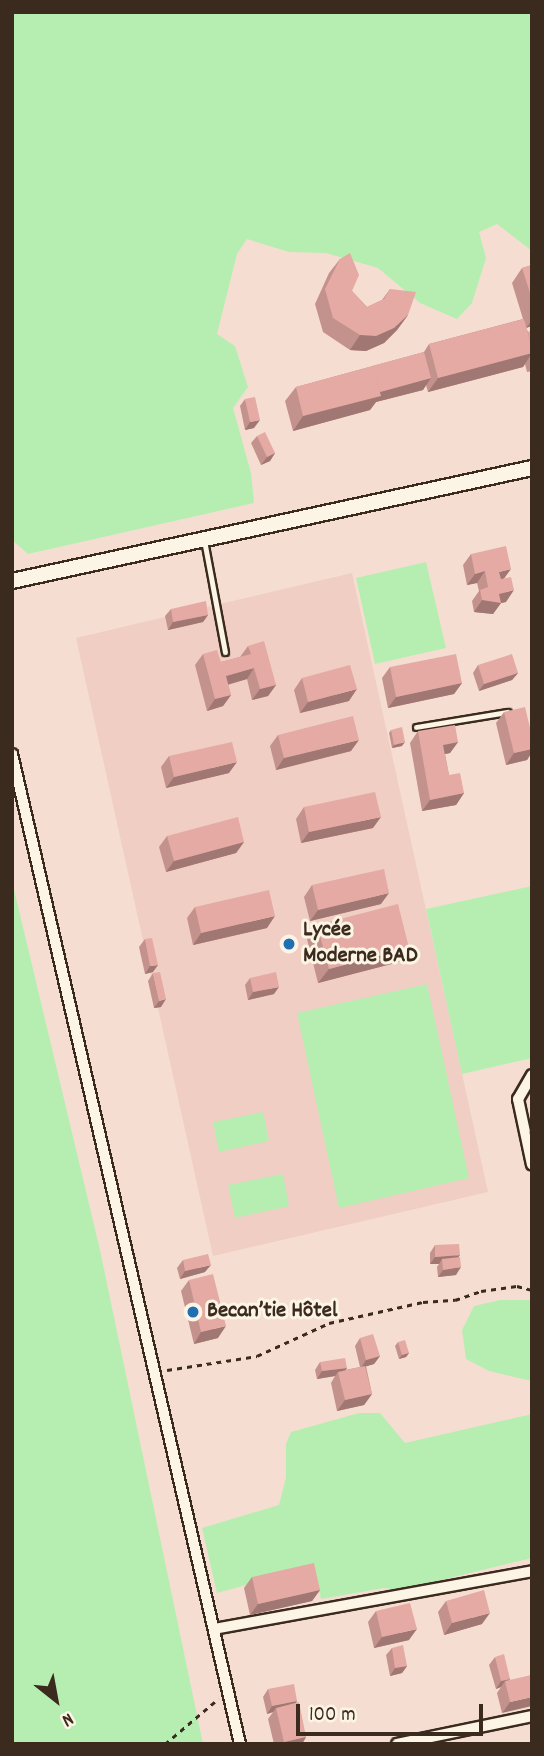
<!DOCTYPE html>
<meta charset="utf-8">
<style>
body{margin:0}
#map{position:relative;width:544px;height:1756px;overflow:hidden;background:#f5ded1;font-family:Dekko,sans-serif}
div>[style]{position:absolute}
.built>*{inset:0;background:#f0cec3}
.green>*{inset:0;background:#b6eeb2}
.path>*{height:2.5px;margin-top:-1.25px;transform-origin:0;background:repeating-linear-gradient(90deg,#3b2a1e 0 5px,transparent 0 10px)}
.roads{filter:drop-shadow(2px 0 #3b2a1e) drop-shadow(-2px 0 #3b2a1e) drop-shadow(0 2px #3b2a1e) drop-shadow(0 -2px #3b2a1e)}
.service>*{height:5px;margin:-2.5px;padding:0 2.5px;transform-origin:2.5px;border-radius:2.5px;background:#fcf5e5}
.minor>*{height:10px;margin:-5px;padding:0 5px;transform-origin:5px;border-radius:5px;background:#fcf5e5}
.tertiary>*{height:14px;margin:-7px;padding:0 7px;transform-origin:7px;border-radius:7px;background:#fcf5e5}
.wall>*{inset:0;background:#c4928c}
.shaded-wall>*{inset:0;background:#a07772}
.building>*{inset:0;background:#e4aaa3}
.dots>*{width:19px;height:19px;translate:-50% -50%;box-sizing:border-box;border:4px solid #fcf5e5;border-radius:50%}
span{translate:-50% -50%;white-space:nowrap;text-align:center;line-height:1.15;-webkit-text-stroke:6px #fcf5e5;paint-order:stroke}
.poi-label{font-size:23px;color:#3b2a1e;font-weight:700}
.left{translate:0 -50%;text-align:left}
.frame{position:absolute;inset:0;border:14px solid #3b2a1e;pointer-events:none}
.north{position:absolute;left:21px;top:1665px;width:70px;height:70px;-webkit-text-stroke:5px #fcf5e5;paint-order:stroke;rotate:149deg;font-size:19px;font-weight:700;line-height:28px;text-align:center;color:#3b2a1e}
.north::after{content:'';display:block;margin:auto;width:24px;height:32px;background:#3b2a1e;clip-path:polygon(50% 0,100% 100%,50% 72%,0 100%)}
.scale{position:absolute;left:296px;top:1704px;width:187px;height:32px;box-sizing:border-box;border:4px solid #3b2a1e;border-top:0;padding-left:9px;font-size:21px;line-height:24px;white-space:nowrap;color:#3b2a1e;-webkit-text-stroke:5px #fcf5e5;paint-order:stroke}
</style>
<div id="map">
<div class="built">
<div style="clip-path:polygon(352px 573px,488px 1192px,213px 1256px,76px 638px)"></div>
</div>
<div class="green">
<div style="clip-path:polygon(12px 12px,532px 12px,532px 251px,497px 224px,479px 232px,486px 258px,472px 303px,457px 319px,420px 303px,378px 268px,326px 253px,289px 252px,247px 239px,237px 254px,217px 334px,235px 346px,248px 387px,233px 408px,251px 473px,254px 503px,28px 554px,12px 540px)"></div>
<div style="clip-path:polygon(426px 562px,446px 648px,375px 664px,356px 578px)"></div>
<div style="clip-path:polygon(12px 881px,100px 1250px,203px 1744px,12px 1744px)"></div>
<div style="clip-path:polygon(532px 886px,532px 1058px,462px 1074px,426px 909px)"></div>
<div style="clip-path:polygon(427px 984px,469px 1178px,339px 1208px,297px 1013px)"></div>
<div style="clip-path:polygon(263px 1112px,269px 1141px,219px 1152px,213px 1122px)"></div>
<div style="clip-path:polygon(283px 1174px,289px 1206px,235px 1218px,228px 1185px)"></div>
<div style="clip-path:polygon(500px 1300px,532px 1300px,532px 1381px,489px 1371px,466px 1359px,462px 1330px,474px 1306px)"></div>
<div style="clip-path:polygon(359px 1413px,380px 1413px,405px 1443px,532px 1414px,532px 1558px,400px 1590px,384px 1588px,321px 1599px,315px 1571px,307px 1568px,217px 1593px,202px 1528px,279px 1505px,286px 1477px,286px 1444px,291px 1432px)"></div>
</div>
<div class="path">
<div style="left:167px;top:1370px;width:91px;rotate:-8.8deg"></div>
<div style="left:257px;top:1356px;width:79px;rotate:-24.6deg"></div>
<div style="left:329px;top:1323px;width:96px;rotate:-12.6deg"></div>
<div style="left:423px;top:1302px;width:32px;rotate:-4deg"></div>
<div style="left:455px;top:1300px;width:28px;rotate:-19deg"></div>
<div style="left:481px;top:1291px;width:36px;rotate:-8deg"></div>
<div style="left:517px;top:1286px;width:16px;rotate:15deg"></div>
<div style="left:106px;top:1744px;width:1px"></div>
<div style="left:165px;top:1744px;width:70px;rotate:-40.3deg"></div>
</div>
<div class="roads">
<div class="service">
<div style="left:204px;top:540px;width:114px;rotate:79.4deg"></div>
<div style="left:416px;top:727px;width:93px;rotate:-9.3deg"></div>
</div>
<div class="minor">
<div style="left:12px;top:754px;width:1016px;rotate:77.03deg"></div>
<div style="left:532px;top:1075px;width:28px;rotate:120deg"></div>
<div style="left:518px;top:1099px;width:67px;rotate:78deg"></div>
<div style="left:214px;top:1629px;width:323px;rotate:-10.3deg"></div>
<div style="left:397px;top:1744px;width:138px;rotate:-11.7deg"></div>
</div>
<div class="tertiary">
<div style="left:12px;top:581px;width:532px;rotate:-12.26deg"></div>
</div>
</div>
<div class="wall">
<div style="clip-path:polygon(340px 259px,352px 291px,367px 307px,382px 300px,390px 289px,408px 315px,397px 330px,384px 343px,366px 351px,350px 350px,323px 332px,315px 304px,329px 273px)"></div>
<div style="clip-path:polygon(532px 265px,532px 326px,526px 328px,528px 332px,532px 331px,532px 371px,527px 372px,525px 364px,523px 367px,428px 392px,426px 385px,423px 390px,376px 402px,370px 410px,293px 431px,285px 401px,296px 387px,424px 352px,429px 344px,523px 319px,512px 283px,522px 268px)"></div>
<div style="clip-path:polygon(245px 399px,254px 428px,245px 430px,240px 406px)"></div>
<div style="clip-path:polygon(257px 436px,275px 453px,270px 461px,261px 465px,251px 443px)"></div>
<div style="clip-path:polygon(471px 554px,504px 579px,506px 602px,501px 603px,493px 614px,474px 612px,472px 601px,479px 591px,477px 583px,467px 585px,463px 565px)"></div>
<div style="clip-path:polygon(171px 609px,208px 615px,203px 622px,168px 630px,165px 616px)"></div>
<div style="clip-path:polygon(248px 646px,276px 685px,268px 696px,252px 700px,247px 679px,228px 685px,231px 695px,223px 706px,207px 711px,195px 665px,203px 654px,221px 662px,240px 657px)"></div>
<div style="clip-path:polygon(478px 665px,518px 673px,512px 680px,479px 691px,473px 673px)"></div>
<div style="clip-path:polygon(390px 667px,462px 683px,454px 694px,388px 708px,382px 678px)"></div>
<div style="clip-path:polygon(302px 678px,349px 701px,300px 713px,294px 690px)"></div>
<div style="clip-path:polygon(504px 712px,532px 736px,532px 752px,527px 760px,506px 765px,496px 723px)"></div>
<div style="clip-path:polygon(391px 730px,402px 746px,392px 748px,389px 733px)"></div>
<div style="clip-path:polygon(418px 731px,458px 742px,450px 753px,445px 754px,449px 775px,464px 793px,456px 805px,422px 811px,410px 743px)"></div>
<div style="clip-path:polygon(278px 735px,351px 751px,276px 770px,270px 746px)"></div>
<div style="clip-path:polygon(169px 756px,229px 773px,166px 788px,161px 767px)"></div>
<div style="clip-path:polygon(304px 807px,373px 828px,301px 843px,296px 819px)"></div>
<div style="clip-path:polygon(167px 836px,244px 842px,236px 853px,166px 872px,159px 847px)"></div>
<div style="clip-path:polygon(312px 885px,381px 904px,310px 921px,304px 897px)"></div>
<div style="clip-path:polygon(195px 907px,267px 928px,193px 945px,187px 918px)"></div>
<div style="clip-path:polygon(317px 925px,399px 962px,318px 983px,307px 939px)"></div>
<div style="clip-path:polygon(145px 939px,153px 972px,145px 974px,139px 947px)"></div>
<div style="clip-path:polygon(153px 973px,161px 1007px,154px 1008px,148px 981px)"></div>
<div style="clip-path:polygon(250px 978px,274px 994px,248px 1000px,245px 985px)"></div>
<div style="clip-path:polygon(532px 1128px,532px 1142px,529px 1132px)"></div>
<div style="clip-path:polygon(435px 1245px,459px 1257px,456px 1275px,438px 1277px,437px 1267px,439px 1264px,430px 1264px,430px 1253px)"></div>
<div style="clip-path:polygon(183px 1260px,205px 1272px,180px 1279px,177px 1268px)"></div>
<div style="clip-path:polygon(189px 1280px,218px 1338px,194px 1344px,181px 1291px)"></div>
<div style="clip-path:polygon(360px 1338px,380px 1356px,374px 1364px,366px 1366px,372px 1394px,364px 1405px,337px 1411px,331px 1383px,335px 1376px,317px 1379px,315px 1370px,320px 1362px,347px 1368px,345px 1370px,360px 1367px,355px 1346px)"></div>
<div style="clip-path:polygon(398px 1342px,409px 1353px,406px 1357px,399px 1359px,395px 1346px)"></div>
<div style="clip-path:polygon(252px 1577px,320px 1590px,312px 1601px,250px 1615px,244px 1588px)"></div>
<div style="clip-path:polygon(446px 1601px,482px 1624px,444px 1635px,438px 1612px)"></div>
<div style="clip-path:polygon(376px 1611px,409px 1640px,374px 1648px,368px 1622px)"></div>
<div style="clip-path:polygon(392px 1648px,407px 1666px,402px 1673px,390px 1676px,386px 1655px)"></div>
<div style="clip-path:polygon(495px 1657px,510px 1679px,509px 1681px,532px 1675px,502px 1713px,497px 1693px,501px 1687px,496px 1689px,489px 1665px)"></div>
<div style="clip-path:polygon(268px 1689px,297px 1701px,296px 1703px,306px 1737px,302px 1744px,274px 1744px,268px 1719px,273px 1712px,267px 1714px,263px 1697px)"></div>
</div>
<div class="shaded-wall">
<div style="clip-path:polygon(408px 315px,397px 330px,384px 343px,366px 351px,350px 350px,360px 335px)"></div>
<div style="clip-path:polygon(532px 320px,532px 326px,526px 328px)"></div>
<div style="clip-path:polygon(532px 353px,523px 367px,428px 392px,438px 378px)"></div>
<div style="clip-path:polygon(431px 378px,423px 390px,376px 402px,370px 410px,293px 431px,303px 416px,380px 392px)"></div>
<div style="clip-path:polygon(260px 420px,254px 428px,245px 430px,250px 422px)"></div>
<div style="clip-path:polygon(275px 453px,270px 461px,261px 465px,267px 457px)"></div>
<div style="clip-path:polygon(511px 569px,503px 580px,491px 583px,499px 572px)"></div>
<div style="clip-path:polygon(485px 571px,477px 583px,467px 585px,475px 574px)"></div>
<div style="clip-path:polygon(514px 590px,506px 602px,501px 603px,493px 614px,474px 612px,482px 600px,499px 594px)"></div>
<div style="clip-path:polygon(208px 615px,203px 622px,168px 630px,173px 622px)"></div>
<div style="clip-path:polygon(254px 668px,247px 679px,218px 687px,226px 676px)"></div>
<div style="clip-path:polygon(518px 673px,512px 680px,479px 691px,484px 684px)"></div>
<div style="clip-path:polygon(462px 683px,454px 694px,388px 708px,396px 697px)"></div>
<div style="clip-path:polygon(276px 685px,268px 696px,252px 700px,260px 689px)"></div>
<div style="clip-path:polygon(357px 689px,349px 701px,300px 713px,308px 702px)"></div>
<div style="clip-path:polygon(231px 695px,223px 706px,207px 711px,215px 699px)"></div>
<div style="clip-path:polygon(359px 740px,351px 751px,276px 770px,284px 758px)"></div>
<div style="clip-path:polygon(405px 742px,402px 746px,392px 748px,394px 745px)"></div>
<div style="clip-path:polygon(458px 742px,450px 753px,436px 756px,443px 745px)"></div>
<div style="clip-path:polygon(532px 749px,532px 752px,527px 760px,506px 765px,514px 753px)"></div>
<div style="clip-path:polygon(237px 762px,229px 773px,166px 788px,174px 777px)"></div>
<div style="clip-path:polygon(464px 793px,456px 805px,422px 811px,430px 800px)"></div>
<div style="clip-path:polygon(381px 817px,373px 828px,301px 843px,309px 832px)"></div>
<div style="clip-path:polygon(244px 842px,236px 853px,166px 872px,174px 861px)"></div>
<div style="clip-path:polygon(389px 893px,381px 904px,310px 921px,318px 910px)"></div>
<div style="clip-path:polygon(275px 916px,267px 928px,193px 945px,201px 933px)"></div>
<div style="clip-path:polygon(409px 948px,399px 962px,318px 983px,329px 969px)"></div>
<div style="clip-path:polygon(158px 965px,153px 972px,145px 974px,150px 966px)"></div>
<div style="clip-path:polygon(279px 987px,274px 994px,248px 1000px,253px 992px)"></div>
<div style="clip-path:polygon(166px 999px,161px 1007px,154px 1008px,159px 1001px)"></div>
<div style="clip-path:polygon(460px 1255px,454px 1263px,442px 1259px,439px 1264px,430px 1264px,435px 1257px)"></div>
<div style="clip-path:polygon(211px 1265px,205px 1272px,180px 1279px,185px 1271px)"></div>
<div style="clip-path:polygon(461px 1267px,456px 1275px,438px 1277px,443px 1270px)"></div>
<div style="clip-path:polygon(226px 1326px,218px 1338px,194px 1344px,201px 1332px)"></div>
<div style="clip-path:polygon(409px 1353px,406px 1357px,399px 1359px,402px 1355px)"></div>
<div style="clip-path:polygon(380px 1356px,374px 1364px,361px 1368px,366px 1360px)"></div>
<div style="clip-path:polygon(347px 1368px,342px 1375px,338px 1372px,335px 1376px,317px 1379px,322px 1371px)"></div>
<div style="clip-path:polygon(372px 1394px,364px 1405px,337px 1411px,345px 1400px)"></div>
<div style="clip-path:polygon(320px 1590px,312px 1601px,250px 1615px,258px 1604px)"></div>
<div style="clip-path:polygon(490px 1613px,482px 1624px,444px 1635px,452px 1623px)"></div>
<div style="clip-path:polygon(417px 1629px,409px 1640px,374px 1648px,382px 1637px)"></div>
<div style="clip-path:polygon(407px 1666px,402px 1673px,390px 1676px,395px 1668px)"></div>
<div style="clip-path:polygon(510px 1679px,506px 1684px,505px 1681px,501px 1687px,496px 1689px,501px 1681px)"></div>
<div style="clip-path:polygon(532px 1697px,532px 1706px,502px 1713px,510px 1702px)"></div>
<div style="clip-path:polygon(297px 1701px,292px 1708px,276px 1708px,273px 1712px,267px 1714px,272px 1706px)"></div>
<div style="clip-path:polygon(306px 1737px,302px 1744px,283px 1744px,284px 1742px)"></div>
</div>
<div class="building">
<div style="clip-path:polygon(350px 253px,359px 275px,352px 291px,367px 307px,384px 299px,390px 289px,416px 292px,408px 315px,394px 328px,376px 336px,360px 335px,333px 318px,325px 289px,340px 259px)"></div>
<div style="clip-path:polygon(532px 265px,532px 299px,522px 268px)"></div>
<div style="clip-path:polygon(524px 319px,532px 348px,532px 353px,438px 378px,429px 344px)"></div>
<div style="clip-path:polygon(532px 331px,532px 348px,528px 332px)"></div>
<div style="clip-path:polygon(424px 352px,431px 378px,380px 392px,372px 366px)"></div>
<div style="clip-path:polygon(373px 366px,381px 396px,303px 416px,296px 387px)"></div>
<div style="clip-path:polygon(255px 397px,260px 420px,250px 422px,245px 399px)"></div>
<div style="clip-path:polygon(265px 432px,275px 453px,267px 457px,257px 436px)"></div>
<div style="clip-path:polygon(506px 546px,511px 569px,499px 572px,501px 579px,511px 577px,514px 590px,499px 594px,501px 603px,482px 600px,480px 590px,488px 587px,485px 571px,475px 574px,471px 554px)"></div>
<div style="clip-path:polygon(206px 601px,208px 615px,173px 622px,171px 609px)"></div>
<div style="clip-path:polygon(264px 641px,276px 685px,260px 689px,254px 668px,226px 676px,231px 695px,215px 699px,203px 654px,217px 650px,221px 662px,251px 654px,248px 646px)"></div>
<div style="clip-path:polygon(456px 654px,462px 683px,396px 697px,390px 667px)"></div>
<div style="clip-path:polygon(512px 654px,518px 673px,484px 684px,478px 665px)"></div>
<div style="clip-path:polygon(350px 665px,357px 689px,308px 702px,302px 678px)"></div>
<div style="clip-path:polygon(525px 707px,532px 736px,532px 749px,514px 753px,504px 712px)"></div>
<div style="clip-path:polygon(353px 716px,359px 740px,284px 758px,278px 735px)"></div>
<div style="clip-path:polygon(455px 725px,458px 742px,443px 745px,449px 775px,460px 773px,464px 793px,430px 800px,418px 731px)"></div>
<div style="clip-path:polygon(402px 727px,405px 742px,394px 745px,391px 730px)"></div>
<div style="clip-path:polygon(232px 742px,237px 762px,174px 777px,169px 756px)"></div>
<div style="clip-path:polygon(375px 792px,381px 817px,309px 832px,304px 807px)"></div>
<div style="clip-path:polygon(238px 817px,244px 842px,174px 861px,167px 836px)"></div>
<div style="clip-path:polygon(384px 869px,389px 893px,318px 910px,312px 885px)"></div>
<div style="clip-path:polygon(269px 890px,275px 916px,201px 933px,195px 907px)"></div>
<div style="clip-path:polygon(398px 904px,409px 948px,329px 969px,317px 925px)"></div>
<div style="clip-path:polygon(152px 938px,158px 965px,150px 966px,145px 939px)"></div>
<div style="clip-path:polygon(160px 972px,166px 999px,159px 1001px,153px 973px)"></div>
<div style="clip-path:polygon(276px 972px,279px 987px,253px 992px,250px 978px)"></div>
<div style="clip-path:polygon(459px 1244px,460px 1255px,435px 1257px,435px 1245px)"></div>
<div style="clip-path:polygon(208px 1254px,211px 1265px,185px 1271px,183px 1260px)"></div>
<div style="clip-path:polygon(460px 1257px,461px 1267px,443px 1270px,442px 1259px)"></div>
<div style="clip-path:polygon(213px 1274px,226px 1326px,201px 1332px,189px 1280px)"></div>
<div style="clip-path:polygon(373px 1334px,380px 1356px,366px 1360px,360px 1338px)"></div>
<div style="clip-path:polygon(405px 1340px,409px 1353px,402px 1355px,398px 1342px)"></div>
<div style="clip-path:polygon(345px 1358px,347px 1368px,322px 1371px,320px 1362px)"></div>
<div style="clip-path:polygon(365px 1366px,372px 1394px,345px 1400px,338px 1372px)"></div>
<div style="clip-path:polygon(314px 1563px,320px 1590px,258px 1604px,252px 1577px)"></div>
<div style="clip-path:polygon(484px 1590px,490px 1613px,452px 1623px,446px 1601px)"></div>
<div style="clip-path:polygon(410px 1603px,417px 1629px,382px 1637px,376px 1611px)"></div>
<div style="clip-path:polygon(403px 1645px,407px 1666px,395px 1668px,392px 1648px)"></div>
<div style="clip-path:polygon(504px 1654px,510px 1679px,501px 1681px,495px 1657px)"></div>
<div style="clip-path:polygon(532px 1675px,532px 1697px,510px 1702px,505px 1681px)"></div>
<div style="clip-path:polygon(294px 1684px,297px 1701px,272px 1706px,268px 1689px)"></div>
<div style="clip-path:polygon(299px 1702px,306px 1737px,284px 1742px,276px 1708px)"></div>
</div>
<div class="dots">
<div style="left:289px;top:944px;background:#1f6fb2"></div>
<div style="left:193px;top:1312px;background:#1f6fb2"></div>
</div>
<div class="poi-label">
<span class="left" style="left:303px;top:944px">Lycée<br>Moderne BAD</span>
<span class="left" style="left:207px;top:1312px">Becan’tie Hôtel</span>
</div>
<div class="frame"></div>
<div class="north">N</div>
<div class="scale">100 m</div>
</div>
